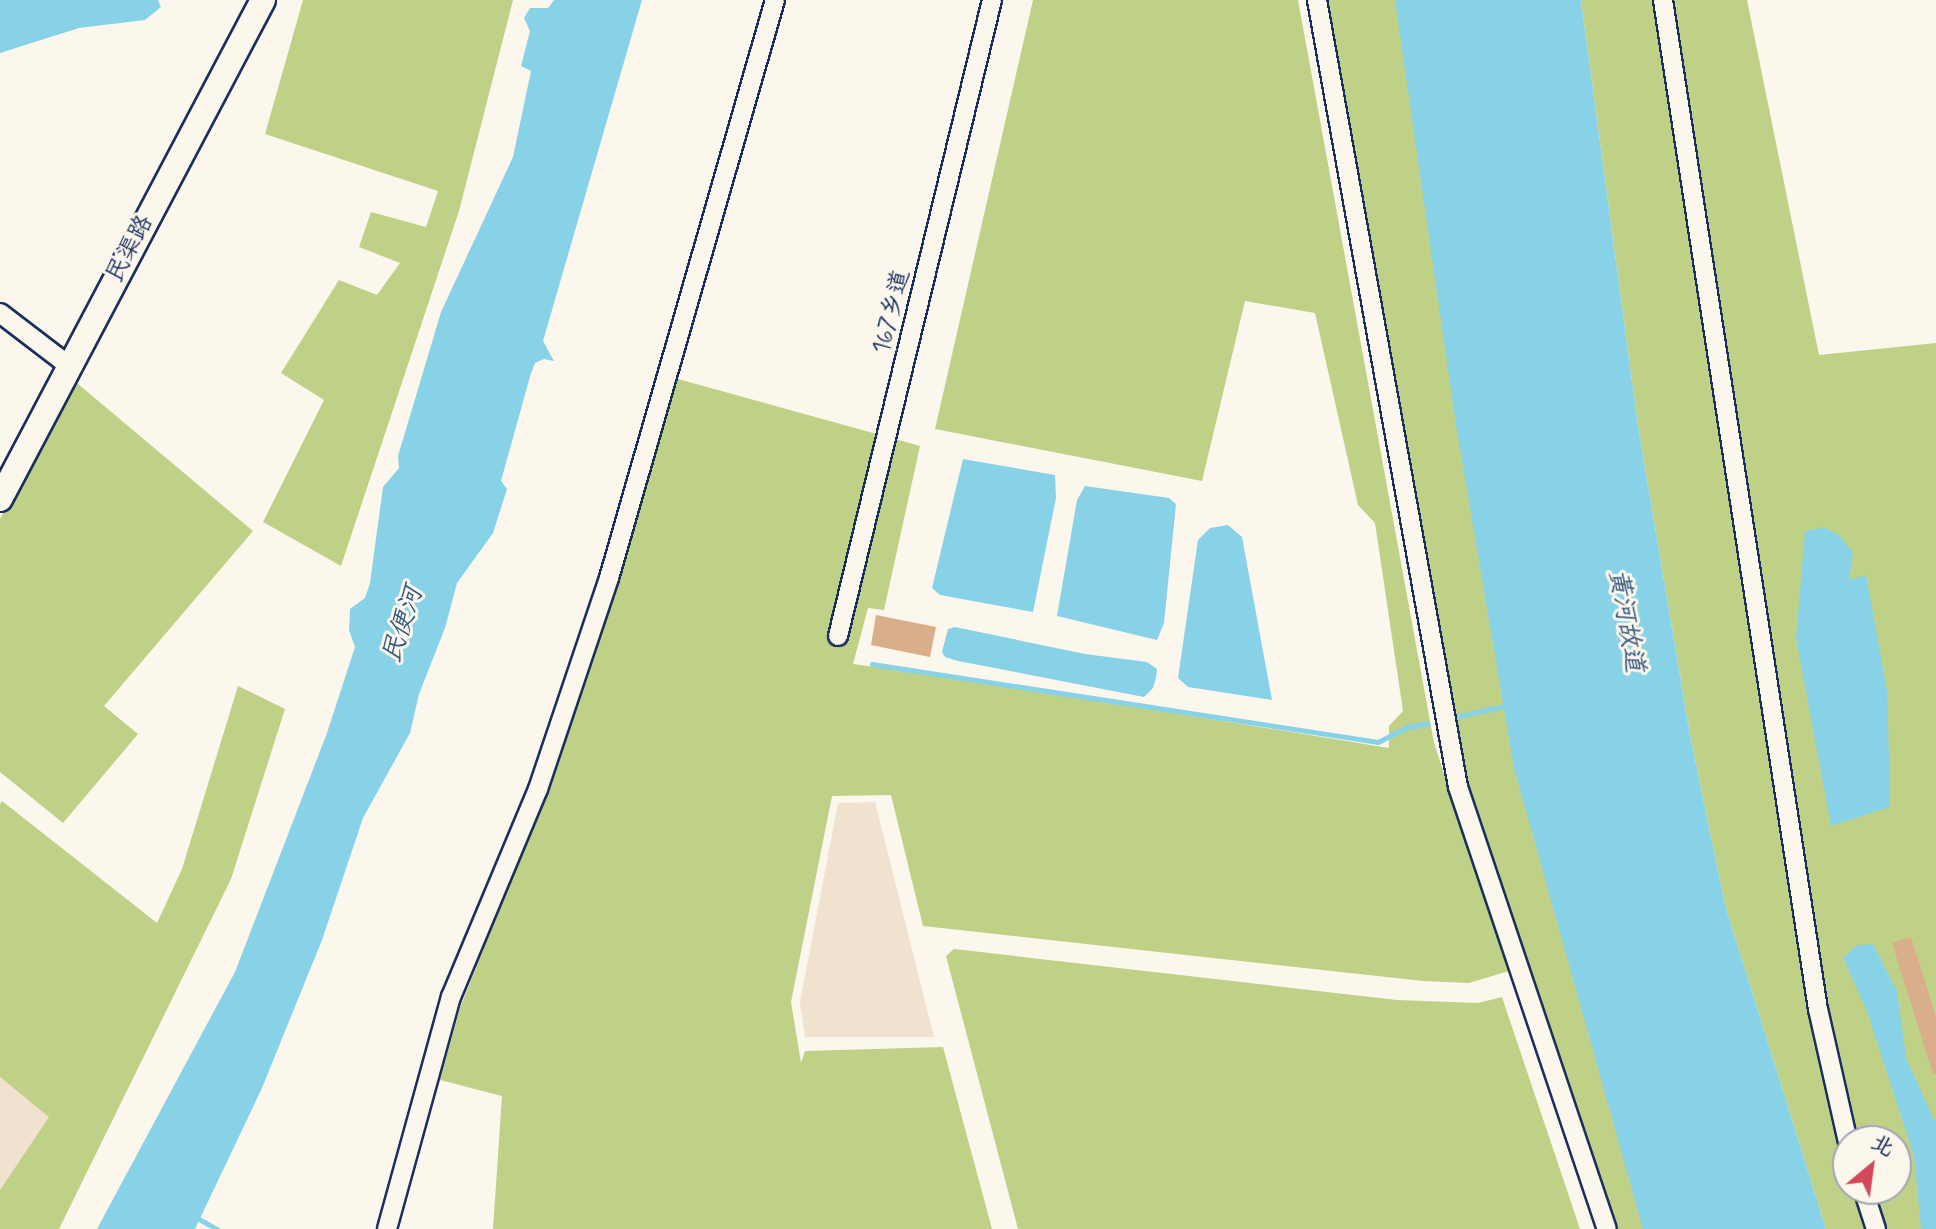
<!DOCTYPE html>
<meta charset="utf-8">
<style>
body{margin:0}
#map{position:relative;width:1936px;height:1229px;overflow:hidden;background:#fbf7ec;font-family:Mynerve,"LXGW WenKai TC",sans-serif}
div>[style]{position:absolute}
.built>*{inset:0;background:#f1e1cf}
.green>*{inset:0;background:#bfd187}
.water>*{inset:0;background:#87d2e7}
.stream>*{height:5px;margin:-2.5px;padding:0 2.5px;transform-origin:2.5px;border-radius:2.5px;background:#87d2e7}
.building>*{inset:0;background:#d9ae8a}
.roads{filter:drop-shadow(2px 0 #1b2f5e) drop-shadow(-2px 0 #1b2f5e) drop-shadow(0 2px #1b2f5e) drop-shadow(0 -2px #1b2f5e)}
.minor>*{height:18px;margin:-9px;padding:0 9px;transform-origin:9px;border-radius:9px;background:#fbf7ec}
.tertiary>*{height:24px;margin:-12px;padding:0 12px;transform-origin:12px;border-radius:12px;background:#fbf7ec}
span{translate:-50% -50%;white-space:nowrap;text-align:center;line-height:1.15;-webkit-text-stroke:6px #fbf7ec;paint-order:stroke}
.street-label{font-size:24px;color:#1b2f5e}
.water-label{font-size:26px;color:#365880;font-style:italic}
.north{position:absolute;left:1832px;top:1125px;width:80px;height:80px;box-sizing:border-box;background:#fbf7ec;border:2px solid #a1a7b3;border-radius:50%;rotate:29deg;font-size:22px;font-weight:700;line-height:32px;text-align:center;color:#1b2f5e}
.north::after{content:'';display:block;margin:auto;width:28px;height:36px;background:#d1495b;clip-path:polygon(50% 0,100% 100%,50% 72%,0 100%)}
</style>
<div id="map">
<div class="built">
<div style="clip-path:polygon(875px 802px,934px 1037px,805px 1037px,800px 1002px,838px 803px)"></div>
<div style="clip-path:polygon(0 1077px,50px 1116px,0 1190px)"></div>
</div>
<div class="green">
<div style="clip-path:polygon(303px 0,513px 0,459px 211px,341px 566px,263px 522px,324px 400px,281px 373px,339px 280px,377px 295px,400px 263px,359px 247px,371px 212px,426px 227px,438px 191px,265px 134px)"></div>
<div style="clip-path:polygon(1033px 0,1298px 0,1434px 743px,1509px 971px,1469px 983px,1423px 981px,923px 926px,891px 795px,832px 796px,791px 1002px,801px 1063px,805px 1051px,943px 1047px,992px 1229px,493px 1229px,502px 1096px,440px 1080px,460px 1008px,559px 762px,678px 379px,920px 446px,884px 610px,868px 608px,853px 664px,979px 681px,1389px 748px,1389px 726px,1403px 711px,1375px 523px,1358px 505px,1315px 313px,1245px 301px,1202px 481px,935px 429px)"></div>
<div style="clip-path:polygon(1325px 0,1397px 0,1644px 1229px,1617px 1229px,1464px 775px)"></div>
<div style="clip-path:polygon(evenodd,1581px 0,1747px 0,1819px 355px,1936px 343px,1936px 1229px,1826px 1229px,1725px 905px,1690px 735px,1638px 426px,1581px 0,1848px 1141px,1896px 1141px,1896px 1189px,1848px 1189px,1848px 1141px)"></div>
<div style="clip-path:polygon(71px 378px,253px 531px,104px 706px,138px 734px,63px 823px,0 772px,0 519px)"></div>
<div style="clip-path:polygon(238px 686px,285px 709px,231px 879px,59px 1229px,0 1229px,0 1190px,49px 1117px,0 1077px,0 804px,2px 801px,157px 923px,182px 869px)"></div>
<div style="clip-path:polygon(954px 949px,1397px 1000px,1478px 1003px,1502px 997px,1580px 1229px,1018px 1229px,946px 956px)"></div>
</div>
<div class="water">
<div style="clip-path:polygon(0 0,158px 0,161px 7px,145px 20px,79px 28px,0 53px)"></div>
<div style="clip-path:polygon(554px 0,642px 0,543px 341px,554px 361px,544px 359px,535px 363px,531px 373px,501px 481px,507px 489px,493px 533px,457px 583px,445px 628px,419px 694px,410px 733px,363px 818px,322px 940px,262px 1088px,195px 1229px,97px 1229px,235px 972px,327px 733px,355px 647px,349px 630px,350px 609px,365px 598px,370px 583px,383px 487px,399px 468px,398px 456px,441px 312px,513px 157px,531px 71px,521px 66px,530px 31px,524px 18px,530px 8px,548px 8px)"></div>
<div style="clip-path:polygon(1395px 0,1581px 0,1638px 426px,1690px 735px,1725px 905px,1826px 1229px,1643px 1229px,1514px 768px,1456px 425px)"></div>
<div style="clip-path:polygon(963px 459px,1055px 475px,1056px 498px,1033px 612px,940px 595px,932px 588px)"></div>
<div style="clip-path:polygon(1085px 486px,1169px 498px,1176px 504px,1164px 623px,1157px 640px,1057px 616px,1077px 500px)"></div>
<div style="clip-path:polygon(1228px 525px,1242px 537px,1272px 700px,1188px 687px,1178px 678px,1198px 540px,1210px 528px)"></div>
<div style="clip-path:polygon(1824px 527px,1839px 535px,1853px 553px,1849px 580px,1866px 575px,1887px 691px,1890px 791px,1890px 807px,1831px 826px,1796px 638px,1805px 531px)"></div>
<div style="clip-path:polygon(955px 627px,1085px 654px,1147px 662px,1157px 669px,1156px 678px,1153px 688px,1144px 697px,958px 661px,945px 657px,942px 652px,948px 629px)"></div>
<div style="clip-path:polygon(1873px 944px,1897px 991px,1906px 1058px,1936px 1124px,1936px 1229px,1921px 1229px,1914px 1156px,1867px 1011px,1843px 958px,1857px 945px)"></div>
</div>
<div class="stream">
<div style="left:872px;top:664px;width:512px;rotate:8.76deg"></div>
<div style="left:1378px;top:742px;width:34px;rotate:-27deg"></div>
<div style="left:1408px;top:727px;width:20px;rotate:-11deg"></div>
<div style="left:1459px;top:716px;width:51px;rotate:-12.4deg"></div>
<div style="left:197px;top:1218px;width:23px;rotate:29deg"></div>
</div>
<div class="building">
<div style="clip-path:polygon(876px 615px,936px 627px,930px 657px,871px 645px)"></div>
<div style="clip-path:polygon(1911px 937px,1936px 1017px,1936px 1073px,1933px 1074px,1892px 943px)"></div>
</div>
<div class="roads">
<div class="minor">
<div style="left:1317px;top:0;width:800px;rotate:79.84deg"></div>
<div style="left:1458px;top:787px;width:466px;rotate:71.4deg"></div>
<div style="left:1663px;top:0;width:1021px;rotate:81.27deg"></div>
<div style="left:1818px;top:1009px;width:136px;rotate:77.3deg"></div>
<div style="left:0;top:313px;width:86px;rotate:37.4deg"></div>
<div style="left:838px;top:636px;width:654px;rotate:-76.39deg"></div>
<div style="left:1863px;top:1189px;width:42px;rotate:72deg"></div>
<div style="left:387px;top:1229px;width:241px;rotate:-74.6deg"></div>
<div style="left:451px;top:997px;width:225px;rotate:-67.3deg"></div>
<div style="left:538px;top:789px;width:223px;rotate:-71.4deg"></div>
<div style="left:609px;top:578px;width:601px;rotate:-73.98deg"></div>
</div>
<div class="tertiary">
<div style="left:0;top:499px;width:564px;rotate:-62.21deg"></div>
</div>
</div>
<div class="street-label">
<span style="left:130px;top:249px;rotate:-62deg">民渠路</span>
<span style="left:892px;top:312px;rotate:-76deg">167乡道</span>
</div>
<div class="water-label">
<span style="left:1625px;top:621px;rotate:80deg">黄河故道</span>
<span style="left:404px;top:625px;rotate:-72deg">民便河</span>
</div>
<div class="north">北</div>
</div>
